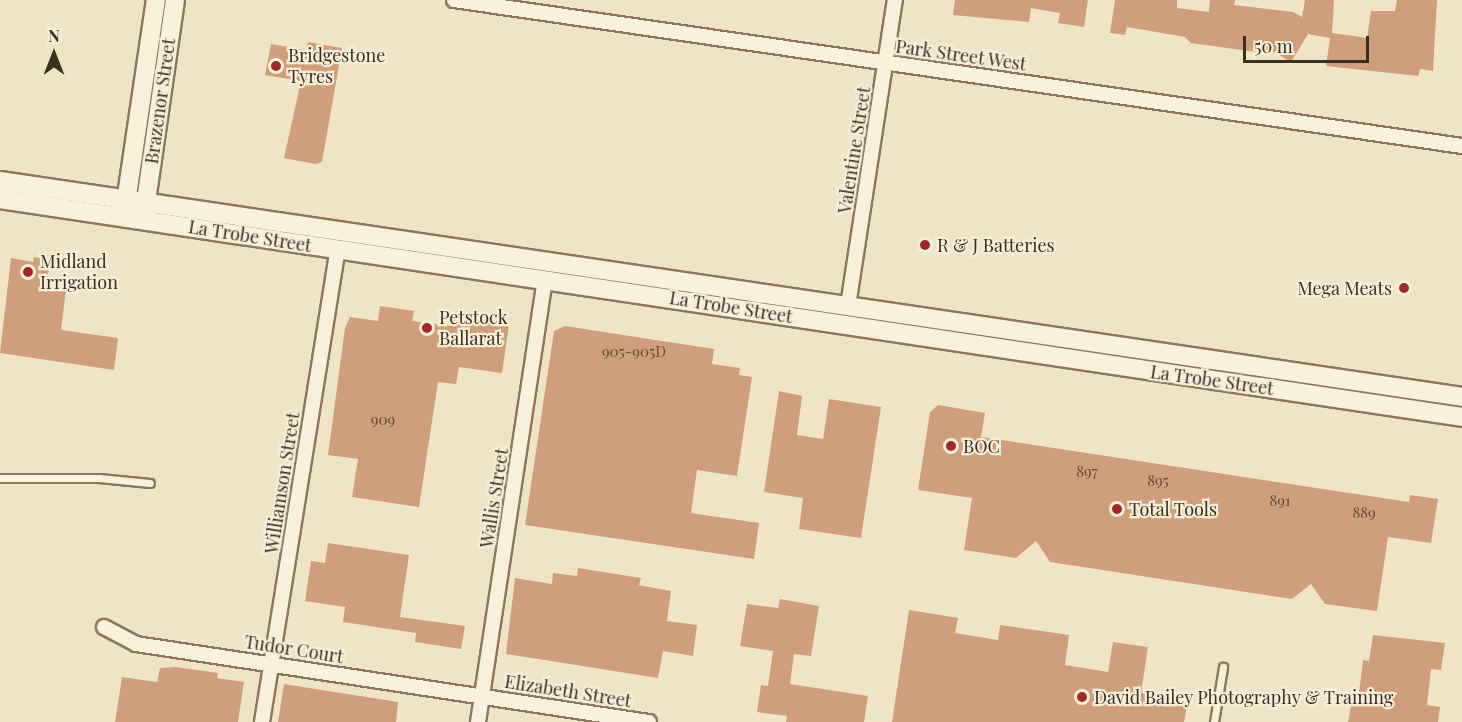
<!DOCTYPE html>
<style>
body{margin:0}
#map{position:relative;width:1462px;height:722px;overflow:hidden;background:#f0e4c8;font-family:"Playfair Display",serif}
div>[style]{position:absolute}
.building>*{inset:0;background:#cf9f7d}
.roads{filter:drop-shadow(2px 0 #8d765c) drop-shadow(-2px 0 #8d765c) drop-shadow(0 2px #8d765c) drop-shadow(0 -2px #8d765c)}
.lane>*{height:7px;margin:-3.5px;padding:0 3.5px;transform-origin:3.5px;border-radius:3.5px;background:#faf1dc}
.street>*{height:14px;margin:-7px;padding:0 7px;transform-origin:7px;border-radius:7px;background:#faf1dc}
.secondary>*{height:18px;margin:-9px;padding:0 9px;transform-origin:9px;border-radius:9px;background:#faf1dc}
.dots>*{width:16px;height:16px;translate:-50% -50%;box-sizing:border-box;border:3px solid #f7eed8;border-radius:50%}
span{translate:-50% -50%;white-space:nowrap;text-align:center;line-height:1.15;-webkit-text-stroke:4.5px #f7eed8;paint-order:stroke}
.number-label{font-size:15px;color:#624a37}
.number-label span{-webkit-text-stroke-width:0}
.street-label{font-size:18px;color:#3d2e20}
.poi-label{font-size:18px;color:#3d2e20}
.left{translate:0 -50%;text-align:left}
.right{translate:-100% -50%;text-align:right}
.north{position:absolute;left:24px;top:24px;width:60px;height:60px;-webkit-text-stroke:4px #f7eed8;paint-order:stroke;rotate:0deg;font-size:16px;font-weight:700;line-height:24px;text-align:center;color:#3d2e20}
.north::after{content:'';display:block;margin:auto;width:21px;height:27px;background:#3d2e20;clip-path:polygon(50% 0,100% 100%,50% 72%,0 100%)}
.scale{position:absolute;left:1243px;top:36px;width:126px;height:27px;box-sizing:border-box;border:3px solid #3d2e20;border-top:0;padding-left:8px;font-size:18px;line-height:21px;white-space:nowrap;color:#3d2e20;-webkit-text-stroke:4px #f7eed8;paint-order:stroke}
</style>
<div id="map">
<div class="building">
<div style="clip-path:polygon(955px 0,1088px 0,1084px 27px,1058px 23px,1060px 13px,1031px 8px,1029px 22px,953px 15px)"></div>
<div style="clip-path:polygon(1115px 0,1177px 0,1177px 8px,1209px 12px,1210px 0,1235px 0,1234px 5px,1293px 12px,1302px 17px,1305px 0,1334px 0,1332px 33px,1367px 38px,1371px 11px,1395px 11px,1397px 0,1437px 0,1433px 71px,1420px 69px,1418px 76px,1326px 66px,1330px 38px,1308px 34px,1291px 62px,1272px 51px,1256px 48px,1256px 52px,1191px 43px,1185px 37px,1127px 27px,1125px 35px,1110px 33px)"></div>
<div style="clip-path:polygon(308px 42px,342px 48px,322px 162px,315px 164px,284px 158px,301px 81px,265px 75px,271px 44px,306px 50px)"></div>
<div style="clip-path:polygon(34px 257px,50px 260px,46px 287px,66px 290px,61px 330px,118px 338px,114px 370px,0 353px,11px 258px,33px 262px)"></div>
<div style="clip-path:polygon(380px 306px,414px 311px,412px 321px,451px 326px,453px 317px,509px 325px,502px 373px,459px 367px,456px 384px,438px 382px,419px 507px,352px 497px,358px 459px,328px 455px,345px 328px,350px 317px,378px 321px)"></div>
<div style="clip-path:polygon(565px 326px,714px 349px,712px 364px,740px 368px,739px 375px,752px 377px,737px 476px,697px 470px,691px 513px,759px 523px,754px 559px,525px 525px,554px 331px)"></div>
<div style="clip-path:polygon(779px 391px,802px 396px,797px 435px,823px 439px,829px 399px,881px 407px,861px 538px,799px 529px,803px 498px,764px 492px)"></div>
<div style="clip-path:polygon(938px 405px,985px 413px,981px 437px,1409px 502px,1410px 495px,1438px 499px,1431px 543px,1388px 537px,1377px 611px,1325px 604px,1311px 584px,1292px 599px,1050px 562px,1036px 541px,1016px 558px,964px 550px,972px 498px,918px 490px,930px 412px)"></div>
<div style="clip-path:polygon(328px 543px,409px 555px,400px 617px,465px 626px,461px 649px,415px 642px,416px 633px,343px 622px,345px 607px,305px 601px,311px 561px,325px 563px)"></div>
<div style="clip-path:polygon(578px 568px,641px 578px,639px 585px,671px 591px,667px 621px,697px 625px,693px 656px,663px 651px,658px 678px,506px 654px,515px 578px,552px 584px,553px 573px,577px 576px)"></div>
<div style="clip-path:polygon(780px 599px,819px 606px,811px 656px,794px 654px,790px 684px,868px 696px,864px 722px,786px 722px,787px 716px,757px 712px,761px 685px,768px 686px,773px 651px,740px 646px,747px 604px,778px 608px)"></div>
<div style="clip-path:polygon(909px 610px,958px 618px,955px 633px,998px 640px,1000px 625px,1069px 635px,1065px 665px,1108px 672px,1113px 642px,1148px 647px,1141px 693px,1188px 700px,1184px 722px,892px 722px)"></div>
<div style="clip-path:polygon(1373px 635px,1445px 643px,1441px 670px,1431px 669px,1427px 705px,1440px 707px,1438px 722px,1348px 722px,1352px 701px,1358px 702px,1363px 660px,1369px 661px)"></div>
<div style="clip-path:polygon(176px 667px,218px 673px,217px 678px,244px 682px,238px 722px,115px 722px,122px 677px,157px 682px,160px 668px)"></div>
<div style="clip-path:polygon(284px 684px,398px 702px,396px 722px,278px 722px)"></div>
</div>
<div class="roads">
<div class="lane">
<div style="left:0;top:478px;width:99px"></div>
<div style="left:99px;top:478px;width:51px;rotate:5.6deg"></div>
<div style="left:1214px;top:722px;width:56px;rotate:-80.7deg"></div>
</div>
<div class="street">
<div style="left:454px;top:0;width:1019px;rotate:8.24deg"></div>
<div style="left:848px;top:306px;width:310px;rotate:-81.3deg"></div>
<div style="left:104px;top:627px;width:36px;rotate:28deg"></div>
<div style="left:136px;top:644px;width:519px;rotate:8.65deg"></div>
<div style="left:262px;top:722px;width:478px;rotate:-80.9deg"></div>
<div style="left:478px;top:722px;width:448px;rotate:-81.4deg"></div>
</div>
<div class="secondary">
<div style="left:0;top:181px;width:1478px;rotate:8.4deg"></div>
<div style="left:0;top:199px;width:1478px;rotate:8.48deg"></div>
<div style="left:125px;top:209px;width:211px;rotate:-81.6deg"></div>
<div style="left:144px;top:215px;width:217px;rotate:-81.8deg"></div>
</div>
</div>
<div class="dots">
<div style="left:276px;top:66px;background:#9e2a2b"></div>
<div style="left:925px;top:245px;background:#9e2a2b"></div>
<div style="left:28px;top:272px;background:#9e2a2b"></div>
<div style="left:1404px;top:288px;background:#9e2a2b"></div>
<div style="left:427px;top:328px;background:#9e2a2b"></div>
<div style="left:951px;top:446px;background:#9e2a2b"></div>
<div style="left:1117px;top:509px;background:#9e2a2b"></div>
<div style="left:1082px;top:697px;background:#9e2a2b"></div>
</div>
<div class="number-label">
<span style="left:634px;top:352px">905-905D</span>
<span style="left:383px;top:420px">909</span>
<span style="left:1087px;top:472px">897</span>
<span style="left:1158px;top:481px">895</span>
<span style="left:1280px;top:501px">891</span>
<span style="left:1364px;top:513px">889</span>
</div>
<div class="street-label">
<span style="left:961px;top:55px;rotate:8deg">Park Street West</span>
<span style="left:160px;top:101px;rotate:-82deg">Brazenor Street</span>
<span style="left:854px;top:150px;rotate:-81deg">Valentine Street</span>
<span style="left:250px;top:236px;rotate:9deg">La Trobe Street</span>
<span style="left:731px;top:307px;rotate:9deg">La Trobe Street</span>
<span style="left:1212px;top:380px;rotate:8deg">La Trobe Street</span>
<span style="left:282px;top:483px;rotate:-81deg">Williamson Street</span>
<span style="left:494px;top:498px;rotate:-81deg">Wallis Street</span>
<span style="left:294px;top:649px;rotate:9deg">Tudor Court</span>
<span style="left:568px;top:691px;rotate:9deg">Elizabeth Street</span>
</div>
<div class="poi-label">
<span class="left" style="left:288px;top:66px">Bridgestone<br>Tyres</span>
<span class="left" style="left:937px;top:245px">R &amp; J Batteries</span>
<span class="left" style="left:40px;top:272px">Midland<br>Irrigation</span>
<span class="right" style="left:1392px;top:288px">Mega Meats</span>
<span class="left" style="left:439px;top:328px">Petstock<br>Ballarat</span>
<span class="left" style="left:963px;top:446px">BOC</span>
<span class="left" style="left:1129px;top:509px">Total Tools</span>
<span class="left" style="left:1094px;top:697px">David Bailey Photography &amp; Training</span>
</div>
<div class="north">N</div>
<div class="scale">50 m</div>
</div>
